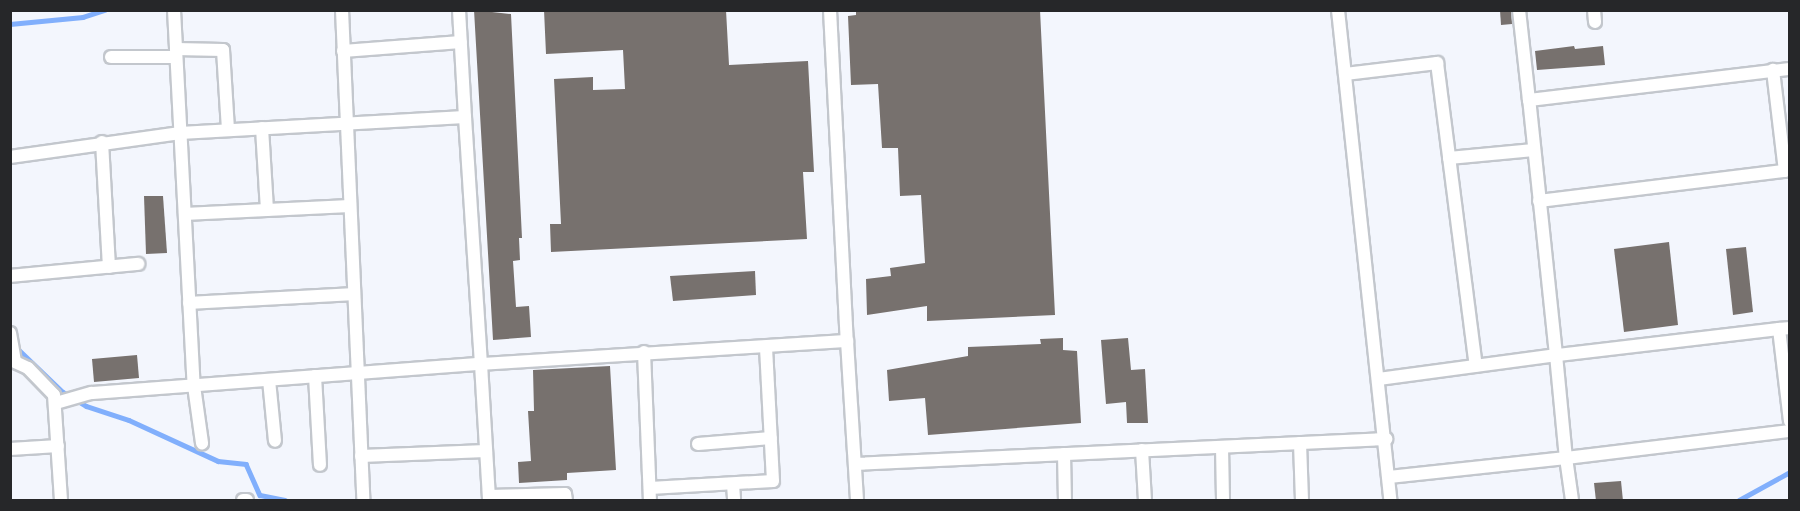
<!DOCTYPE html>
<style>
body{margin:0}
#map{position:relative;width:1800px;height:511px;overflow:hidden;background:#f3f6fd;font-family:Jost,sans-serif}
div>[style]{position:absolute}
.stream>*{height:4.5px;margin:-2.25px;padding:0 2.25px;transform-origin:2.25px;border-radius:2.25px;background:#81affc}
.building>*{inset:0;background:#77716e}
.roads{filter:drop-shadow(2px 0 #c3c7cd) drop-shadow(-2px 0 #c3c7cd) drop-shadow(0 2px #c3c7cd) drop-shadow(0 -2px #c3c7cd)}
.minor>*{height:12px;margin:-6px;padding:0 6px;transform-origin:6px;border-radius:6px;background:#fff}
span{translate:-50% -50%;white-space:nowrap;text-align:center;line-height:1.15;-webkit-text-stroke:4.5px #f3f6fd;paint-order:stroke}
.frame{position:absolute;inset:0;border:12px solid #262729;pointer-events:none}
</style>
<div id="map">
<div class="stream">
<div style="left:10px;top:24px;width:73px;rotate:-5.5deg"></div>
<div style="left:83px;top:17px;width:23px;rotate:-18deg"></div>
<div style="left:15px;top:346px;width:66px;rotate:43.8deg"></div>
<div style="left:63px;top:392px;width:27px;rotate:31deg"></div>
<div style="left:86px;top:406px;width:45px;rotate:18deg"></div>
<div style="left:129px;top:420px;width:98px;rotate:24.7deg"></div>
<div style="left:218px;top:461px;width:28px;rotate:6deg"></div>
<div style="left:246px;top:464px;width:34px;rotate:66deg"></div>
<div style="left:260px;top:495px;width:25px;rotate:11deg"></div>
<div style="left:1739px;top:500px;width:58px;rotate:-28.8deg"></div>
</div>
<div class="building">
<div style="clip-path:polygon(474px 10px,511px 14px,522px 238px,519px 238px,520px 260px,513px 261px,516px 307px,529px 306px,531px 337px,493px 340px)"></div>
<div style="clip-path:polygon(544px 10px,726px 10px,729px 65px,808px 61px,814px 172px,803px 172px,807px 239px,551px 252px,550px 224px,561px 224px,554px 79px,593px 77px,593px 90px,625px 89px,623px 50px,546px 54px)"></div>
<div style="clip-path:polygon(856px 10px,1040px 10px,1055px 315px,927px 321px,927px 306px,867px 315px,866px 279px,891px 276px,890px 268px,925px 263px,921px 195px,900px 196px,898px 148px,882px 148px,878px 84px,851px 85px,848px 16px,856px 15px)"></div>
<div style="clip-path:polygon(1500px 10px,1511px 10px,1512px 24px,1501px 25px)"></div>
<div style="clip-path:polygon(1574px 46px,1575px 49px,1603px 46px,1605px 65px,1537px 70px,1535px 51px)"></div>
<div style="clip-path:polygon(144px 196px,163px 196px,167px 253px,146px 254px)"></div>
<div style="clip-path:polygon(1669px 242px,1678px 325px,1624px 332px,1614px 249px)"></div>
<div style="clip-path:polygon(1746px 247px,1753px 312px,1733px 315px,1726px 249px)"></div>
<div style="clip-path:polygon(755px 271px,756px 295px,673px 301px,670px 276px)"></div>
<div style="clip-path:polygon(1063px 338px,1063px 350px,1077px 351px,1081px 423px,928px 435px,925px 398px,889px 401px,887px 370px,968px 356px,968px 347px,1041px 344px,1040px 339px)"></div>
<div style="clip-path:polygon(1128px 338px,1131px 370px,1145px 369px,1148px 423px,1127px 423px,1126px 402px,1106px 404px,1101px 340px)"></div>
<div style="clip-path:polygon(137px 355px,139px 378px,94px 382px,92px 359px)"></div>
<div style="clip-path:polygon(610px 366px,616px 470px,567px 473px,567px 480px,519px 483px,518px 462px,531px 461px,528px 411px,534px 411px,533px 370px)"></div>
<div style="clip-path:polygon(1621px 481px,1623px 501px,1596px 501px,1594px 483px)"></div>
</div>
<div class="roads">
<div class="minor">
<div style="left:174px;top:10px;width:377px;rotate:87deg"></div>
<div style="left:194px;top:386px;width:58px;rotate:82deg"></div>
<div style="left:342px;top:10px;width:490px;rotate:87.5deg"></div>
<div style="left:459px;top:10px;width:107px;rotate:86.8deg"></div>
<div style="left:830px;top:10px;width:331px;rotate:87.1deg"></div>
<div style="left:1338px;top:10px;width:493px;rotate:83.9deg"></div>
<div style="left:1519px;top:10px;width:91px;rotate:83.7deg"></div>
<div style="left:1594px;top:10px;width:12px;rotate:85deg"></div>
<div style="left:176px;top:49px;width:47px;rotate:1.2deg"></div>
<div style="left:223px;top:50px;width:80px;rotate:86.4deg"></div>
<div style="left:343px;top:51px;width:118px;rotate:-4.4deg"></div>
<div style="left:111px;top:57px;width:65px"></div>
<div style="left:1345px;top:74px;width:93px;rotate:-6.8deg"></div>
<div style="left:1437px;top:63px;width:305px;rotate:82.7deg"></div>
<div style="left:262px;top:128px;width:82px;rotate:86.5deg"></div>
<div style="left:102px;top:142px;width:125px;rotate:86.8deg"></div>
<div style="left:10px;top:157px;width:172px;rotate:-8deg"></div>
<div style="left:180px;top:133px;width:285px;rotate:-3.2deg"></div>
<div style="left:465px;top:117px;width:248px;rotate:86.3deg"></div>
<div style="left:481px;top:364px;width:367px;rotate:-3.6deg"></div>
<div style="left:847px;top:341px;width:159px;rotate:86.4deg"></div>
<div style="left:1449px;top:158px;width:85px;rotate:-5.4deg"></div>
<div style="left:1539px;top:201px;width:248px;rotate:-7deg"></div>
<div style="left:1785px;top:171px;width:102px;rotate:-96.8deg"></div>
<div style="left:185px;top:214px;width:164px;rotate:-2.8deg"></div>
<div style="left:10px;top:276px;width:129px;rotate:-5.4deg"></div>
<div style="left:189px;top:303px;width:165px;rotate:-3.1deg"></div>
<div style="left:1790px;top:328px;width:11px;rotate:175deg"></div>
<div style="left:1779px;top:329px;width:93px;rotate:83.2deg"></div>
<div style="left:1779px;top:329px;width:225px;rotate:173.3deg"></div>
<div style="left:1556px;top:355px;width:256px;rotate:-96deg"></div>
<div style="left:1529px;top:100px;width:263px;rotate:-6.8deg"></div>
<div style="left:10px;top:333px;width:29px;rotate:80deg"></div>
<div style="left:15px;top:362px;width:14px;rotate:25deg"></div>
<div style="left:28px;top:368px;width:37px;rotate:46deg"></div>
<div style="left:54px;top:395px;width:105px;rotate:86.2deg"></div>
<div style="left:644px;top:352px;width:148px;rotate:87.7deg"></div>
<div style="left:315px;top:376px;width:89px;rotate:86.8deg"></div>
<div style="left:1379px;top:379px;width:179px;rotate:-7.7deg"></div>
<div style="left:1556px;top:355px;width:103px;rotate:84.5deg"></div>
<div style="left:1566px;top:458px;width:178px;rotate:173.9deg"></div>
<div style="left:269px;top:380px;width:61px;rotate:84.4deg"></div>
<div style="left:56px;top:403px;width:37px;rotate:-16deg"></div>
<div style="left:92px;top:393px;width:390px;rotate:-4.3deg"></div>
<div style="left:481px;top:364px;width:136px;rotate:86.6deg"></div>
<div style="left:1300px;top:443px;width:57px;rotate:88deg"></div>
<div style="left:698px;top:444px;width:73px;rotate:-4.7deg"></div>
<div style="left:1222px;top:447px;width:53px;rotate:88.9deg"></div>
<div style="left:10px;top:449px;width:48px;rotate:-3.6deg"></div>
<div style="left:1142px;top:450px;width:50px;rotate:86.6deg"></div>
<div style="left:1064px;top:454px;width:46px;rotate:88.8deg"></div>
<div style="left:361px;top:456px;width:125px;rotate:-2.3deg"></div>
<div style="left:855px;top:464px;width:532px;rotate:-2.7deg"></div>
<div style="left:733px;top:484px;width:16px;rotate:86deg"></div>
<div style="left:650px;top:488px;width:123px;rotate:-3.3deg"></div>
<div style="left:773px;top:481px;width:133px;rotate:-93deg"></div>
<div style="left:489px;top:496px;width:76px;rotate:-1.5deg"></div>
<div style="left:565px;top:494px;width:6px;rotate:81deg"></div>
<div style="left:243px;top:500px;width:4px"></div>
<div style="left:1572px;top:500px;width:42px;rotate:-98.1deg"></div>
<div style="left:1566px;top:458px;width:226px;rotate:-6.9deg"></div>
</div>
</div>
<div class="frame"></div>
</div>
